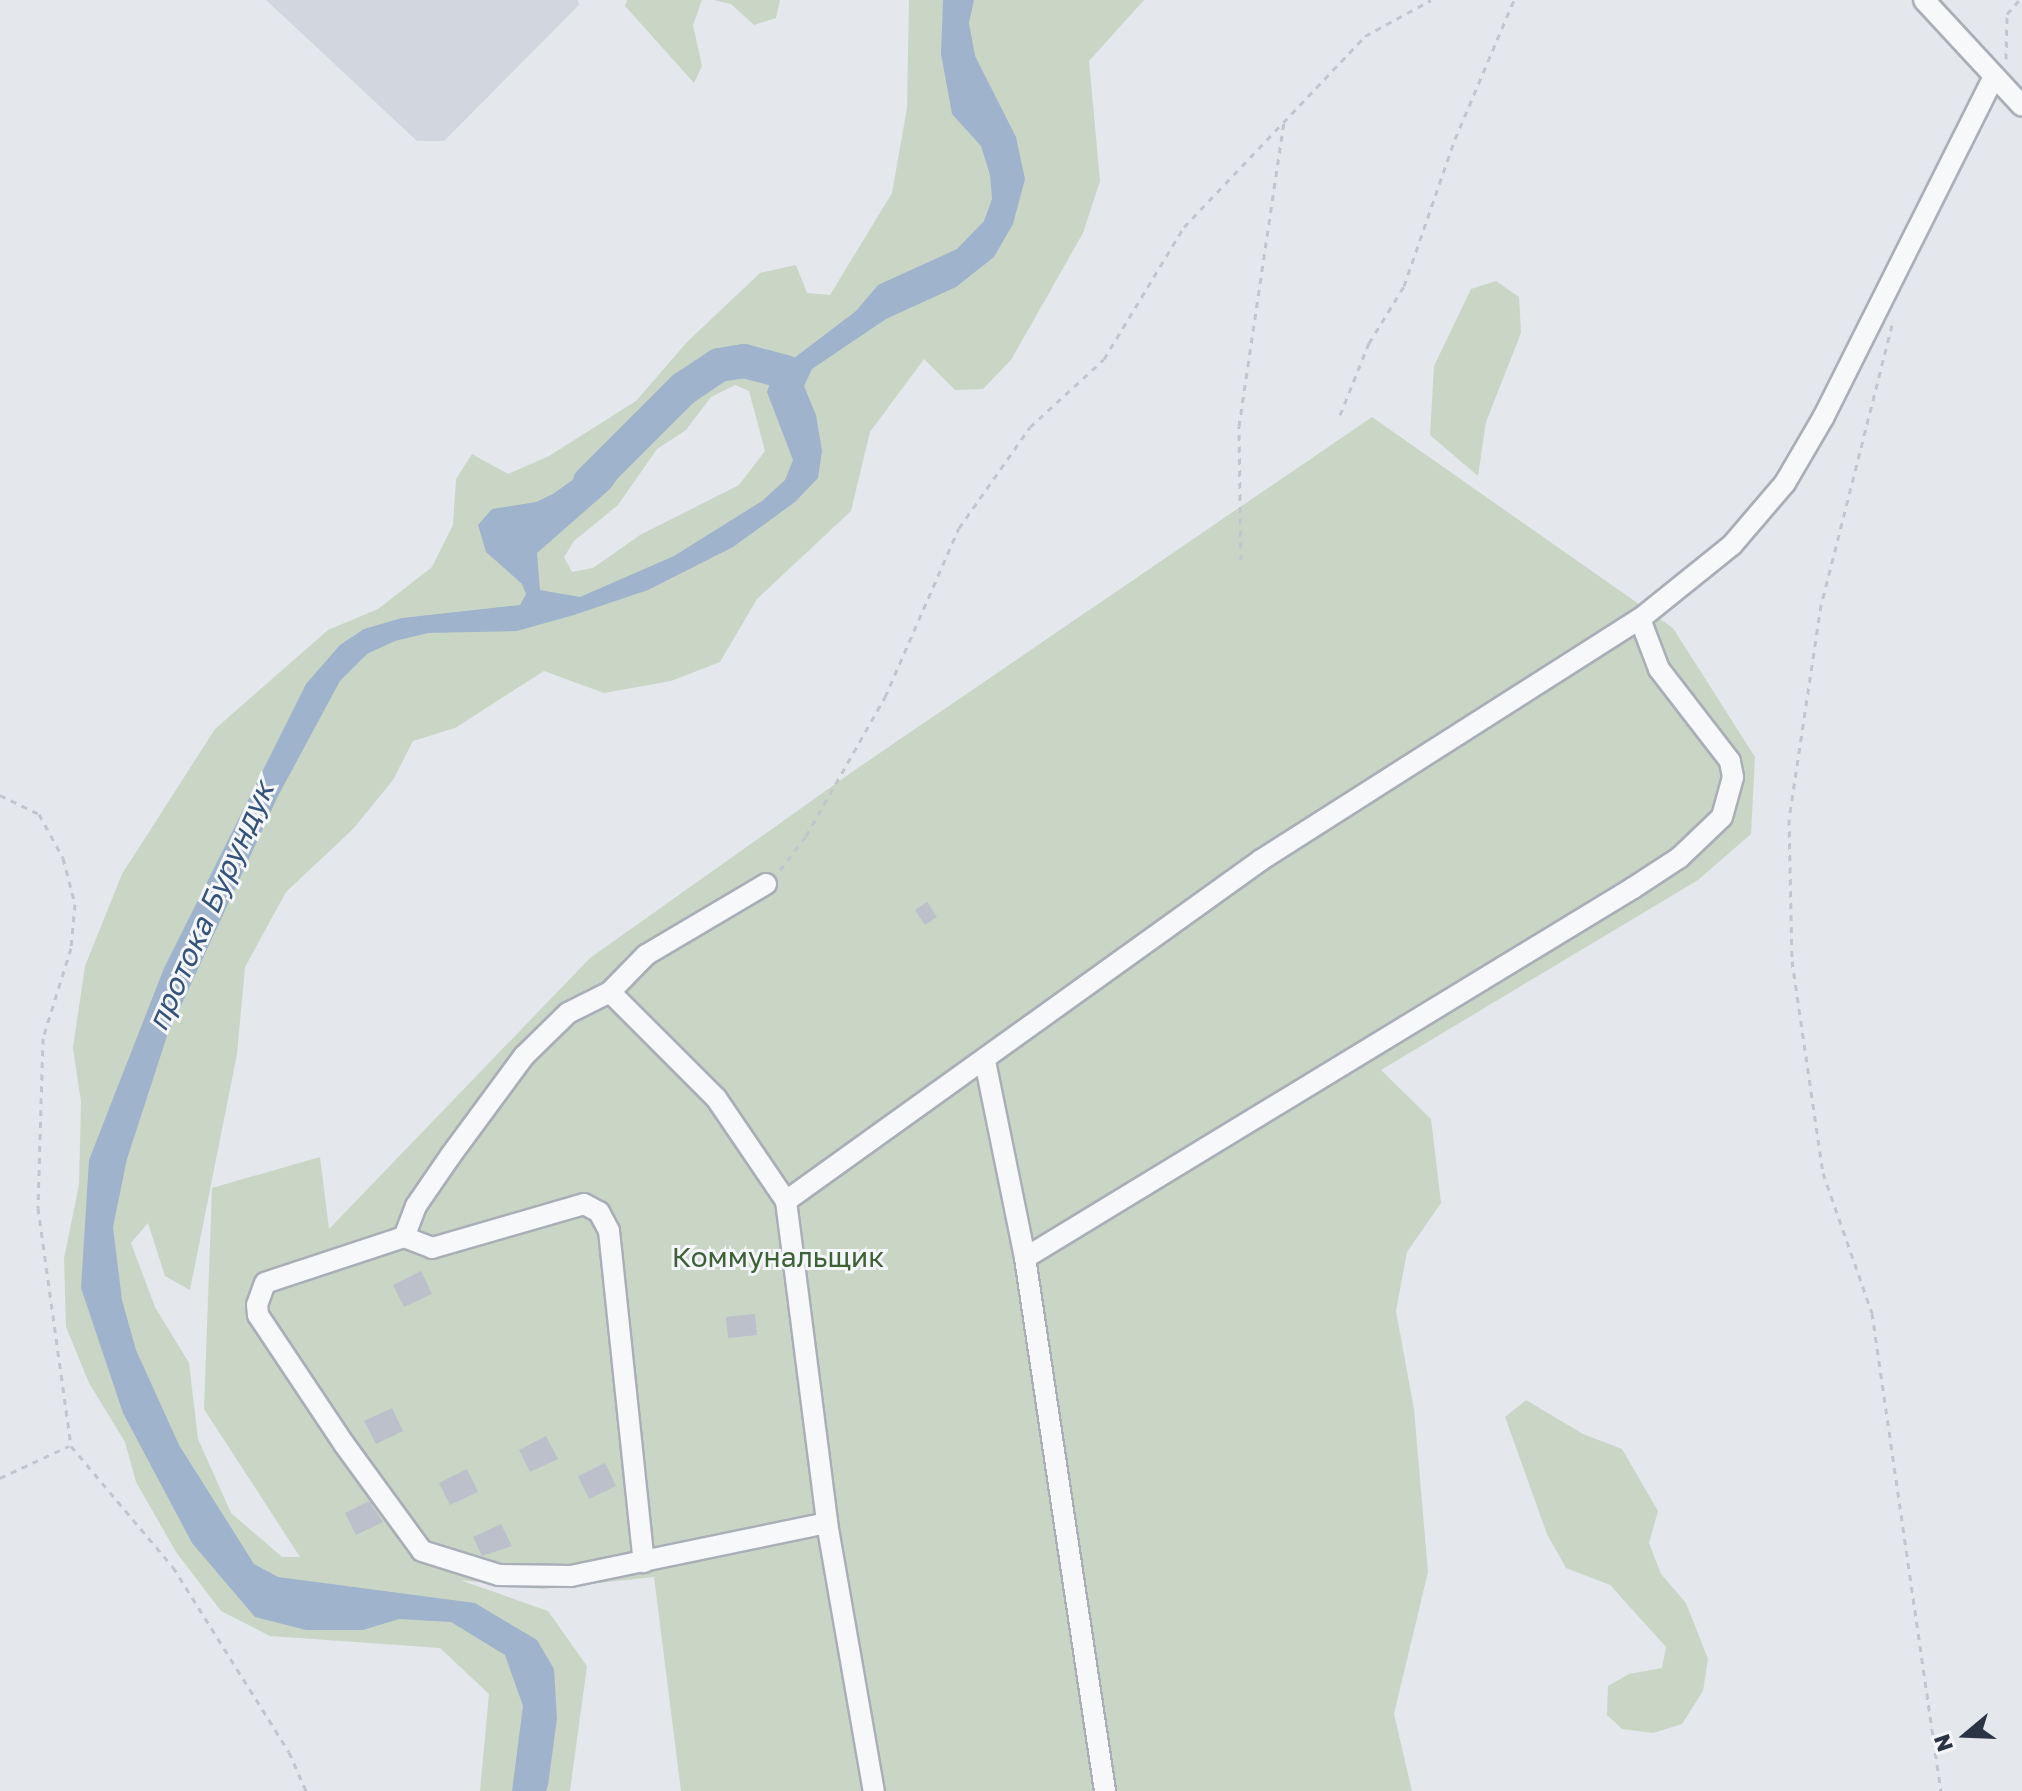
<!DOCTYPE html>
<meta charset="utf-8">
<style>
body{margin:0}
#map{position:relative;width:2022px;height:1791px;overflow:hidden;background:#e4e7ec;font-family:"Golos Text",sans-serif}
div>[style]{position:absolute}
.built>*{inset:0;background:#d2d6de}
.green>*{inset:0;background:#c9d6c5}
.water>*{inset:0;background:#9fb4cc}
.river>*{height:34px;margin:-17px;padding:0 17px;transform-origin:17px;border-radius:17px;background:#9fb4cc}
.building>*{inset:0;background:#bbc0ca}
.path>*{height:3px;margin-top:-1.5px;transform-origin:0;background:repeating-linear-gradient(90deg,#c2c5cb 0 6px,transparent 0 12px)}
.roads{filter:drop-shadow(2px 0 #a9aeb7) drop-shadow(-2px 0 #a9aeb7) drop-shadow(0 2px #a9aeb7) drop-shadow(0 -2px #a9aeb7)}
.minor>*{height:20px;margin:-10px;padding:0 10px;transform-origin:10px;border-radius:10px;background:#f7f8fa}
span{translate:-50% -50%;white-space:nowrap;text-align:center;line-height:1.15;-webkit-text-stroke:6px #f4f6f9;paint-order:stroke}
.park-label{font-size:28px;color:#3f6138}
.water-label{font-size:30px;color:#34527a;font-style:italic}
.north{position:absolute;left:1926px;top:1695px;width:80px;height:80px;-webkit-text-stroke:6px #f4f6f9;paint-order:stroke;rotate:251deg;font-size:22px;font-weight:700;line-height:32px;text-align:center;color:#2b3445}
.north::after{content:'';display:block;margin:auto;width:28px;height:36px;background:#2b3445;clip-path:polygon(50% 0,100% 100%,50% 72%,0 100%)}
</style>
<div id="map">
<div class="built">
<div style="clip-path:polygon(266px 0,578px 0,579px 5px,444px 141px,417px 141px)"></div>
</div>
<div class="green">
<div style="clip-path:polygon(627px 0,702px 0,693px 25px,702px 66px,694px 83px,625px 6px)"></div>
<div style="clip-path:polygon(714px 0,780px 0,776px 18px,754px 25px,731px 4px)"></div>
<div style="clip-path:polygon(evenodd,909px 0,1144px 0,1089px 61px,1100px 181px,1083px 233px,1011px 360px,983px 389px,955px 390px,924px 359px,870px 432px,851px 511px,757px 599px,720px 662px,671px 681px,604px 693px,544px 671px,455px 728px,413px 741px,393px 780px,353px 829px,286px 892px,245px 967px,237px 1054px,190px 1290px,165px 1276px,148px 1223px,131px 1243px,155px 1307px,189px 1363px,198px 1439px,231px 1513px,282px 1557px,300px 1557px,204px 1409px,212px 1188px,320px 1157px,329px 1229px,590px 958px,852px 772px,1372px 417px,1673px 628px,1755px 757px,1751px 834px,1698px 880px,1381px 1070px,1431px 1119px,1441px 1203px,1407px 1252px,1396px 1311px,1414px 1409px,1428px 1572px,1394px 1714px,1412px 1791px,681px 1791px,654px 1577px,542px 1589px,460px 1580px,548px 1611px,587px 1666px,570px 1791px,480px 1791px,489px 1694px,440px 1648px,270px 1636px,221px 1611px,176px 1552px,136px 1482px,125px 1442px,89px 1383px,66px 1327px,64px 1258px,79px 1185px,81px 1102px,73px 1048px,85px 966px,122px 874px,215px 729px,328px 630px,378px 609px,432px 567px,453px 525px,456px 479px,472px 454px,508px 474px,549px 456px,636px 401px,687px 342px,760px 273px,796px 265px,807px 293px,830px 295px,892px 193px,907px 108px,909px 0,735px 385px,749px 391px,765px 451px,739px 485px,640px 535px,593px 568px,572px 572px,564px 557px,574px 541px,618px 505px,657px 449px,686px 430px,711px 397px,735px 385px)"></div>
<div style="clip-path:polygon(1496px 281px,1519px 297px,1521px 333px,1486px 422px,1478px 476px,1430px 435px,1434px 366px,1471px 289px)"></div>
<div style="clip-path:polygon(1526px 1400px,1583px 1434px,1622px 1449px,1658px 1511px,1649px 1543px,1661px 1574px,1686px 1603px,1708px 1659px,1703px 1691px,1682px 1724px,1653px 1733px,1622px 1729px,1607px 1715px,1608px 1686px,1629px 1674px,1662px 1668px,1666px 1647px,1610px 1585px,1566px 1568px,1547px 1534px,1505px 1417px)"></div>
</div>
<div class="water">
<div style="clip-path:polygon(943px 0,974px 0,969px 23px,975px 56px,1016px 137px,1025px 179px,1013px 224px,994px 257px,956px 287px,886px 319px,812px 369px,804px 386px,816px 415px,822px 451px,818px 478px,795px 502px,733px 547px,648px 590px,574px 615px,517px 631px,428px 633px,395px 641px,367px 654px,340px 681px,278px 796px,167px 1036px,127px 1159px,113px 1227px,122px 1300px,136px 1350px,179px 1445px,254px 1564px,278px 1577px,475px 1603px,537px 1640px,554px 1669px,557px 1719px,548px 1785px,546px 1791px,512px 1791px,523px 1706px,505px 1655px,451px 1622px,399px 1619px,363px 1630px,306px 1630px,255px 1617px,192px 1543px,123px 1413px,81px 1288px,89px 1160px,164px 968px,306px 684px,340px 645px,364px 629px,402px 618px,520px 605px,526px 594px,522px 584px,486px 552px,478px 525px,492px 509px,536px 502px,553px 494px,618px 447px,629px 462px,610px 489px,537px 553px,540px 590px,580px 597px,674px 556px,762px 501px,785px 480px,793px 460px,767px 392px,773px 374px,856px 311px,878px 285px,957px 249px,984px 221px,992px 199px,990px 175px,981px 146px,952px 114px,941px 54px)"></div>
</div>
<div class="river">
<div style="left:590px;top:482px;width:132px;rotate:-45deg"></div>
<div style="left:683px;top:389px;width:43px;rotate:-33.7deg"></div>
<div style="left:719px;top:365px;width:25px;rotate:-9deg"></div>
<div style="left:744px;top:361px;width:43px;rotate:14.7deg"></div>
</div>
<div class="building">
<div style="clip-path:polygon(927px 902px,937px 917px,925px 925px,915px 910px)"></div>
<div style="clip-path:polygon(421px 1271px,432px 1294px,404px 1307px,393px 1285px)"></div>
<div style="clip-path:polygon(755px 1314px,757px 1335px,728px 1338px,726px 1317px)"></div>
<div style="clip-path:polygon(392px 1408px,403px 1431px,376px 1444px,364px 1421px)"></div>
<div style="clip-path:polygon(546px 1436px,558px 1459px,530px 1472px,519px 1450px)"></div>
<div style="clip-path:polygon(605px 1463px,616px 1486px,589px 1499px,578px 1476px)"></div>
<div style="clip-path:polygon(467px 1469px,478px 1492px,450px 1505px,439px 1483px)"></div>
<div style="clip-path:polygon(369px 1501px,383px 1522px,356px 1535px,345px 1513px)"></div>
<div style="clip-path:polygon(501px 1524px,512px 1546px,482px 1556px,473px 1537px)"></div>
</div>
<div class="path">
<div style="left:2006px;top:59px;width:45px;rotate:-88.7deg"></div>
<div style="left:2007px;top:14px;width:18px;rotate:-49deg"></div>
<div style="left:1892px;top:325px;width:289px;rotate:104.2deg"></div>
<div style="left:1821px;top:605px;width:216px;rotate:98.5deg"></div>
<div style="left:1789px;top:819px;width:142px;rotate:88.8deg"></div>
<div style="left:1792px;top:961px;width:214px;rotate:81.7deg"></div>
<div style="left:1823px;top:1173px;width:148px;rotate:70.7deg"></div>
<div style="left:1872px;top:1313px;width:483px;rotate:81.8deg"></div>
<div style="left:1340px;top:415px;width:78px;rotate:-68.1deg"></div>
<div style="left:1369px;top:343px;width:67px;rotate:-58.4deg"></div>
<div style="left:1404px;top:286px;width:156px;rotate:-70.9deg"></div>
<div style="left:1455px;top:139px;width:151px;rotate:-67deg"></div>
<div style="left:1241px;top:560px;width:134px;rotate:-90.9deg"></div>
<div style="left:1239px;top:426px;width:308px;rotate:-81.6deg"></div>
<div style="left:0;top:795px;width:43px;rotate:26deg"></div>
<div style="left:39px;top:814px;width:50px;rotate:61.4deg"></div>
<div style="left:63px;top:858px;width:48px;rotate:75.4deg"></div>
<div style="left:75px;top:904px;width:44px;rotate:95.2deg"></div>
<div style="left:71px;top:948px;width:94px;rotate:107.3deg"></div>
<div style="left:43px;top:1038px;width:170px;rotate:91.7deg"></div>
<div style="left:38px;top:1208px;width:240px;rotate:82.1deg"></div>
<div style="left:71px;top:1446px;width:158px;rotate:49.9deg"></div>
<div style="left:173px;top:1567px;width:218px;rotate:57.9deg"></div>
<div style="left:289px;top:1752px;width:43px;rotate:66.4deg"></div>
<div style="left:780px;top:870px;width:43px;rotate:-52.6deg"></div>
<div style="left:806px;top:836px;width:160px;rotate:-60.4deg"></div>
<div style="left:885px;top:697px;width:184px;rotate:-66.4deg"></div>
<div style="left:959px;top:528px;width:123px;rotate:-54.9deg"></div>
<div style="left:1030px;top:427px;width:100px;rotate:-42.6deg"></div>
<div style="left:1104px;top:359px;width:154px;rotate:-58.8deg"></div>
<div style="left:1184px;top:227px;width:263px;rotate:-46.5deg"></div>
<div style="left:1365px;top:36px;width:75px;rotate:-28.6deg"></div>
<div style="left:0;top:1478px;width:76px;rotate:-24.9deg"></div>
</div>
<div class="roads">
<div class="minor">
<div style="left:1924px;top:0;width:144px;rotate:47.2deg"></div>
<div style="left:766px;top:884px;width:139px;rotate:149.4deg"></div>
<div style="left:646px;top:955px;width:52px;rotate:134.2deg"></div>
<div style="left:610px;top:992px;width:47px;rotate:153.4deg"></div>
<div style="left:568px;top:1013px;width:62px;rotate:135.7deg"></div>
<div style="left:524px;top:1056px;width:123px;rotate:126.4deg"></div>
<div style="left:451px;top:1155px;width:62px;rotate:124.5deg"></div>
<div style="left:416px;top:1206px;width:33px;rotate:111deg"></div>
<div style="left:404px;top:1237px;width:146px;rotate:161.7deg"></div>
<div style="left:265px;top:1283px;width:23px;rotate:110deg"></div>
<div style="left:257px;top:1305px;width:10px;rotate:84deg"></div>
<div style="left:258px;top:1315px;width:155px;rotate:56.3deg"></div>
<div style="left:344px;top:1444px;width:132px;rotate:53.9deg"></div>
<div style="left:422px;top:1551px;width:81px;rotate:17.3deg"></div>
<div style="left:499px;top:1575px;width:72px;rotate:0.8deg"></div>
<div style="left:571px;top:1576px;width:261px;rotate:-11.7deg"></div>
<div style="left:610px;top:992px;width:150px;rotate:45deg"></div>
<div style="left:716px;top:1098px;width:125px;rotate:55.8deg"></div>
<div style="left:786px;top:1201px;width:325px;rotate:82.7deg"></div>
<div style="left:827px;top:1523px;width:272px;rotate:80.1deg"></div>
<div style="left:985px;top:1061px;width:201px;rotate:78.5deg"></div>
<div style="left:1025px;top:1258px;width:539px;rotate:81.46deg"></div>
<div style="left:786px;top:1201px;width:585px;rotate:-35.67deg"></div>
<div style="left:1261px;top:860px;width:449px;rotate:-32.5deg"></div>
<div style="left:1640px;top:619px;width:118px;rotate:-38.8deg"></div>
<div style="left:1732px;top:545px;width:82px;rotate:-49.5deg"></div>
<div style="left:1785px;top:483px;width:75px;rotate:-59.7deg"></div>
<div style="left:1823px;top:418px;width:382px;rotate:-63.4deg"></div>
<div style="left:404px;top:1237px;width:30px;rotate:21deg"></div>
<div style="left:432px;top:1248px;width:158px;rotate:-16.1deg"></div>
<div style="left:584px;top:1204px;width:17px;rotate:28deg"></div>
<div style="left:599px;top:1212px;width:21px;rotate:62deg"></div>
<div style="left:609px;top:1231px;width:333px;rotate:84deg"></div>
<div style="left:1025px;top:1258px;width:712px;rotate:-31.32deg"></div>
<div style="left:1633px;top:888px;width:55px;rotate:-33.1deg"></div>
<div style="left:1679px;top:858px;width:59px;rotate:-43.6deg"></div>
<div style="left:1722px;top:817px;width:41px;rotate:-74.6deg"></div>
<div style="left:1733px;top:777px;width:16px;rotate:-101deg"></div>
<div style="left:1730px;top:761px;width:116px;rotate:-127.7deg"></div>
<div style="left:1659px;top:669px;width:53px;rotate:-110.8deg"></div>
</div>
</div>
<div class="park-label">
<span style="left:778px;top:1257px">Коммунальщик</span>
</div>
<div class="water-label">
<span style="left:210px;top:906px;rotate:-66deg">протока Бурундук</span>
</div>
<div class="north">N</div>
</div>
